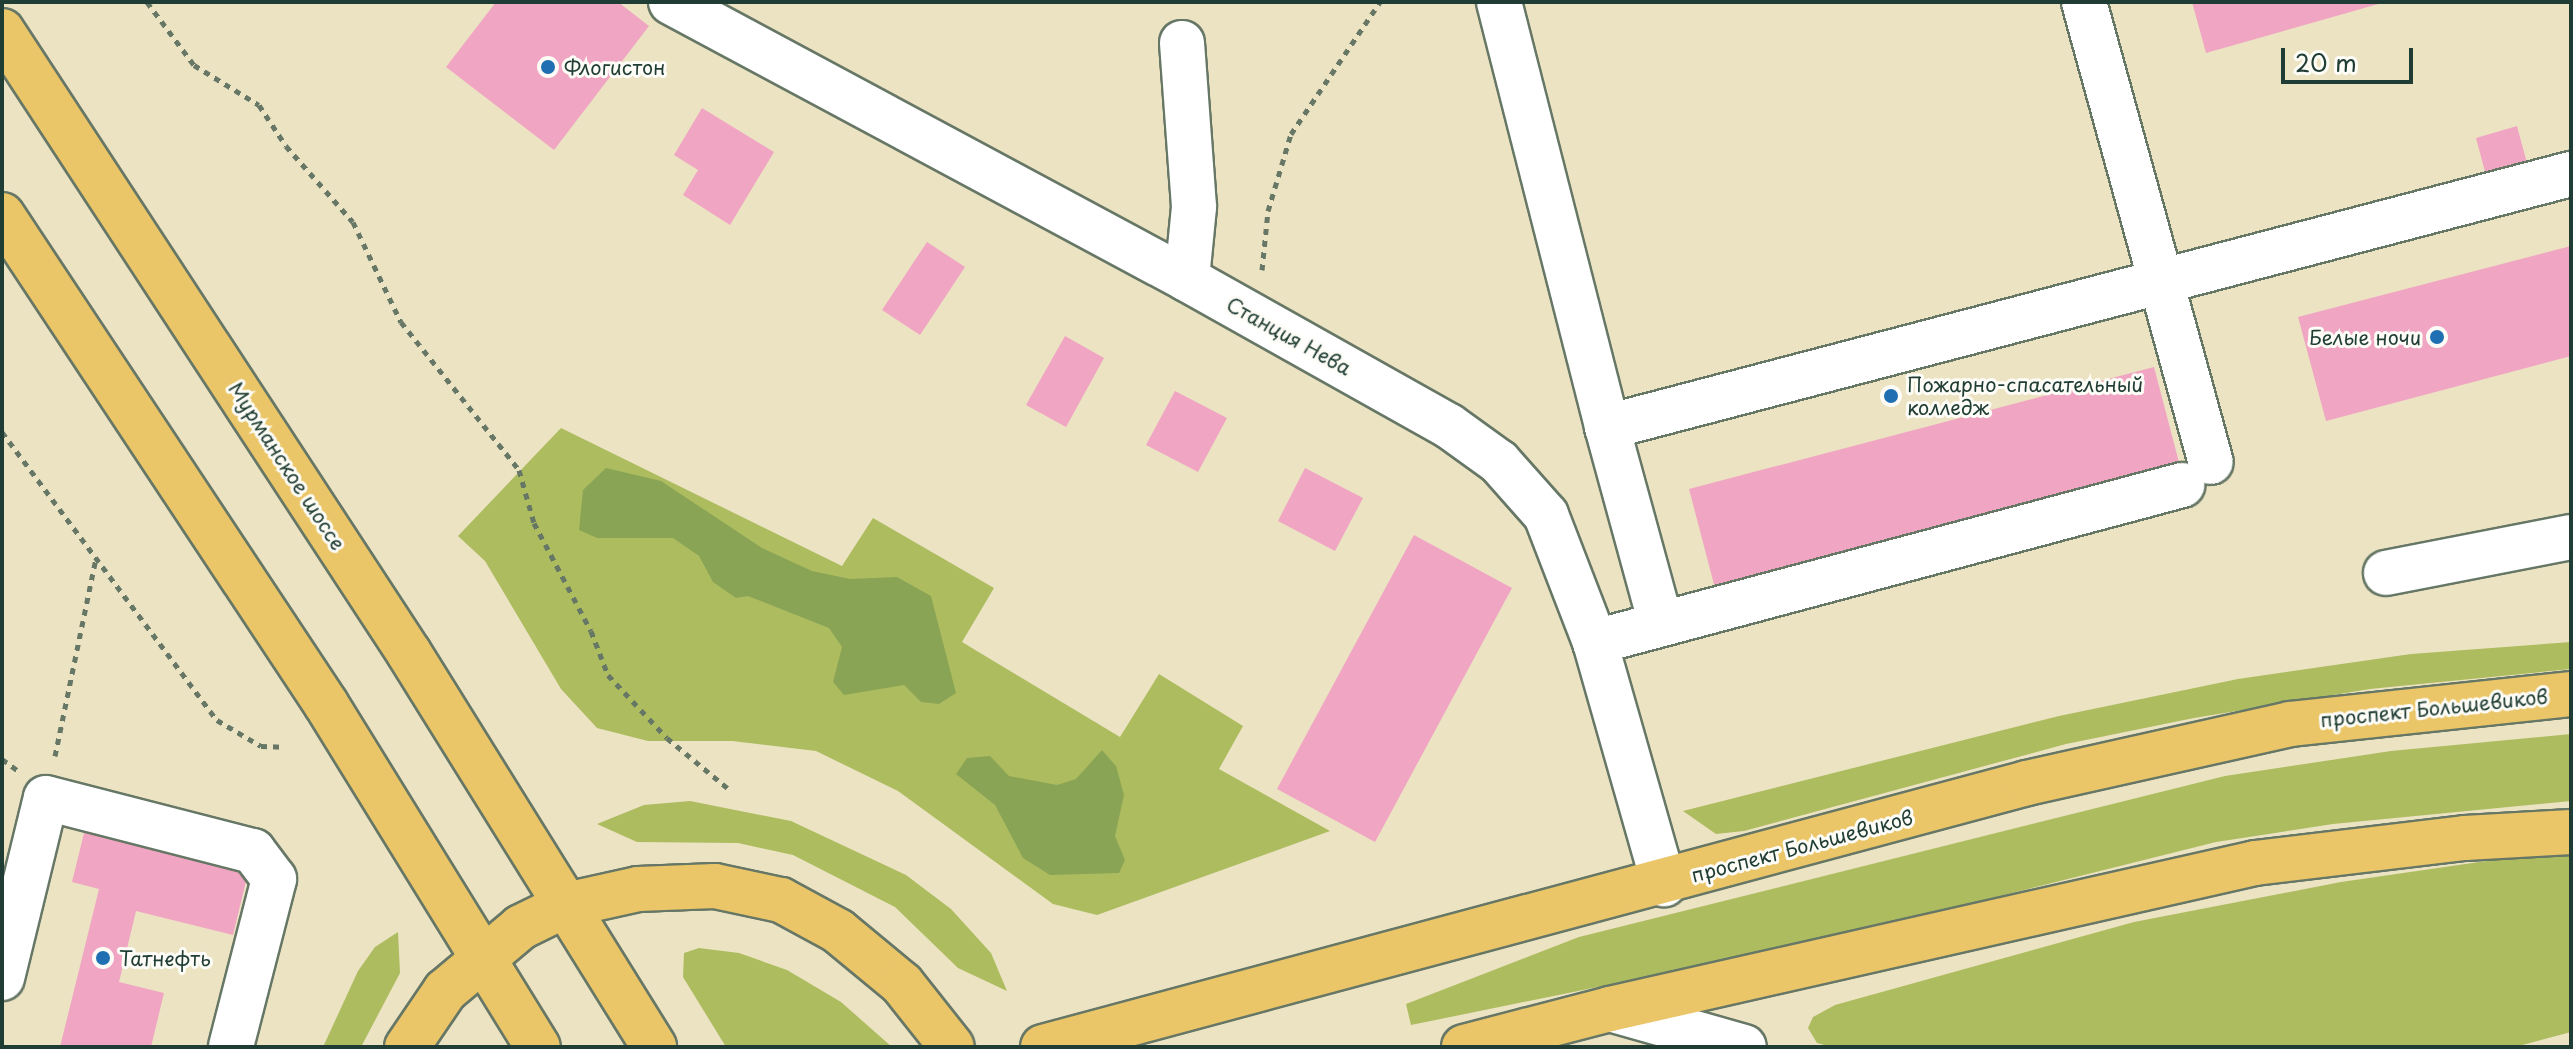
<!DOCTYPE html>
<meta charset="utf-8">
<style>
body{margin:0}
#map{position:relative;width:2573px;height:1049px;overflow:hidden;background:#ece3c3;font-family:"Playpen Sans",sans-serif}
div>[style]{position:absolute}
.green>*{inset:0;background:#adbc5f}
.forest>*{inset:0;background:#8aa456}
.building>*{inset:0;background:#f0a5c3}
.path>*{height:5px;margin-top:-2.5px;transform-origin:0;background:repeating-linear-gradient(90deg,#677766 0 6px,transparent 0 12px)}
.roads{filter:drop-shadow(2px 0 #677766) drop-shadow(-2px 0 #677766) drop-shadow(0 2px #677766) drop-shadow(0 -2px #677766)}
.minor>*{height:44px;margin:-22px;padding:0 22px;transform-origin:22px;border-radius:22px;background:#fff}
.major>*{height:44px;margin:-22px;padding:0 22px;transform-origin:22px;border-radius:22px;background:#ebc669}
.dots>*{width:22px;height:22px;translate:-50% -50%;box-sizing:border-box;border:4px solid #fdfcf7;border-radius:50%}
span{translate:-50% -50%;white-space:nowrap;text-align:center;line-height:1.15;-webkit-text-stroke:6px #fdfcf7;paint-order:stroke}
.poi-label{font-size:20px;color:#1f3d34}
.left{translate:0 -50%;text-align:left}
.right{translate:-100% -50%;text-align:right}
.street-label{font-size:20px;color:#1f3d34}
.frame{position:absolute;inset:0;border:4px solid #1f3d34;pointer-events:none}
.scale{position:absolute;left:2281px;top:48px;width:132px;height:36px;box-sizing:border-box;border:4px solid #1f3d34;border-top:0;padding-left:10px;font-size:24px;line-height:28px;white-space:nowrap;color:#1f3d34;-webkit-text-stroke:6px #fdfcf7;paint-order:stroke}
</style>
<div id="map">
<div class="green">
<div style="clip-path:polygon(561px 428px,842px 566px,873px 518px,994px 588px,962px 642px,1120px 737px,1159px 674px,1243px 726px,1219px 769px,1330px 831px,1097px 915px,1053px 904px,898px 791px,816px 751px,732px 741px,648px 741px,597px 728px,561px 689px,485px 561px,458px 536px)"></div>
<div style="clip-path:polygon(2571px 642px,2571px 669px,2370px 689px,2194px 718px,2066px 744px,1744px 831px,1716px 834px,1683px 811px,2059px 716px,2238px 679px,2411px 654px)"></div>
<div style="clip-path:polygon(2571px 734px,2571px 801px,2333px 824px,2216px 842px,1809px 944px,1411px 1025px,1406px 1004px,1579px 937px,2225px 776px,2391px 751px)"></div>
<div style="clip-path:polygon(690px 801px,791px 821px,906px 875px,951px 909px,991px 953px,1007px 991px,958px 968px,895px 907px,793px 855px,738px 843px,637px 842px,597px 824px,644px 805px)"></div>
<div style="clip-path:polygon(2571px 855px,2571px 1032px,2515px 1047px,1832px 1047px,1817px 1043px,1808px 1028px,1813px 1017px,1835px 1005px,2134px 922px,2341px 882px,2500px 859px)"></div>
<div style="clip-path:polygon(398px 932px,400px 973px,361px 1047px,323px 1047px,358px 971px,375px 947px)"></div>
<div style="clip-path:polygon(699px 948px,739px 953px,787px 970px,841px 1002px,892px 1047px,726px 1047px,683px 977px,684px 953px)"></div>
</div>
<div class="forest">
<div style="clip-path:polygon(606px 468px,661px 481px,762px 548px,812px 571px,850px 579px,897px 577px,931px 596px,956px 693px,939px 704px,921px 702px,904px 685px,844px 695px,833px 682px,842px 647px,829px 628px,748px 596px,736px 598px,713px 582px,699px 556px,673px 538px,597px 538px,579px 530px,583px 490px)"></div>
<div style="clip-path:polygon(1102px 750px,1116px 766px,1124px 795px,1115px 836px,1125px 860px,1119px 873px,1050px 875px,1023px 858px,995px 805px,956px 774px,967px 758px,990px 756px,1009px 776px,1057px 785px,1076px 779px)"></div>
</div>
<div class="building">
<div style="clip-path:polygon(496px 2px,618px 2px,649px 26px,554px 150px,446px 67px)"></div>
<div style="clip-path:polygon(2192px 2px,2382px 2px,2382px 3px,2206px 53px)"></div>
<div style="clip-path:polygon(702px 108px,774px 152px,730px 225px,683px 195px,698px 170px,674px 155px)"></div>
<div style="clip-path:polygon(2517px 126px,2528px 167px,2487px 179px,2476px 138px)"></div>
<div style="clip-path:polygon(927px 242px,965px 267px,920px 335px,882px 310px)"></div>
<div style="clip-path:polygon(2571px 246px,2571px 356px,2326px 421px,2298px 317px)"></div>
<div style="clip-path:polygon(1065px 336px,1104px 358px,1066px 427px,1026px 405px)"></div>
<div style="clip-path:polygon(2154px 367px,2181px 470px,1716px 592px,1689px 489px)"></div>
<div style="clip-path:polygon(1175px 391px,1227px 418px,1198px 472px,1146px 445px)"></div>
<div style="clip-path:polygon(1305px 468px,1363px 498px,1335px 551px,1278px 521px)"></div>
<div style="clip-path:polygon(1414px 535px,1512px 588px,1375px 842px,1277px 789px)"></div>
<div style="clip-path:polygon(86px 825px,250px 865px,233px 935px,136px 911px,119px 982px,164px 993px,151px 1047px,60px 1047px,99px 889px,72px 882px)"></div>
</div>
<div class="path">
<div style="left:147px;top:2px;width:79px;rotate:53.3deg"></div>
<div style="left:194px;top:65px;width:76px;rotate:31.6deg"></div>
<div style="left:259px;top:105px;width:49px;rotate:56.6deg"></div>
<div style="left:286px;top:146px;width:101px;rotate:48.6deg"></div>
<div style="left:353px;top:222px;width:111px;rotate:64.4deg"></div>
<div style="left:401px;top:322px;width:189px;rotate:51.4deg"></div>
<div style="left:519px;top:470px;width:55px;rotate:74.2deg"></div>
<div style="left:534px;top:523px;width:122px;rotate:62.2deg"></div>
<div style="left:591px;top:631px;width:47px;rotate:68.9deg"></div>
<div style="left:608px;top:675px;width:86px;rotate:46.9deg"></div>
<div style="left:667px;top:738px;width:83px;rotate:39.6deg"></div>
<div style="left:1262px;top:270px;width:59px;rotate:-84.2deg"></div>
<div style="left:1268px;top:211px;width:80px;rotate:-73.4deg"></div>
<div style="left:1291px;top:134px;width:159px;rotate:-56deg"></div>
<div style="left:2px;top:432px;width:359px;rotate:53.3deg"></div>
<div style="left:217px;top:720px;width:51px;rotate:30.6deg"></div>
<div style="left:261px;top:746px;width:23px;rotate:2deg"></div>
<div style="left:55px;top:756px;width:202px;rotate:-78.3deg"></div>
<div style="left:2px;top:759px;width:19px;rotate:36deg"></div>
</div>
<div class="roads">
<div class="minor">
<div style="left:671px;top:2px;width:586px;rotate:28.23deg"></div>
<div style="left:1187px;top:279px;width:300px;rotate:29.3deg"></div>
<div style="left:1449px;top:426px;width:62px;rotate:35.8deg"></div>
<div style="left:1499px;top:462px;width:71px;rotate:48.4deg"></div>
<div style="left:1546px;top:515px;width:136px;rotate:68.9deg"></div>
<div style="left:1595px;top:642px;width:252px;rotate:74.1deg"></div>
<div style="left:1499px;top:2px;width:439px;rotate:75.7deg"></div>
<div style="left:2084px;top:2px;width:477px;rotate:74.6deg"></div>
<div style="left:1182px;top:43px;width:164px;rotate:85.8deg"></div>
<div style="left:1194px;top:207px;width:72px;rotate:95.6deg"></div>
<div style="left:2386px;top:573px;width:188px;rotate:-11deg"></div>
<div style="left:1661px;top:624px;width:204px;rotate:-105.3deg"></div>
<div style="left:1607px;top:427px;width:997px;rotate:-14.71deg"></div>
<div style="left:1595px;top:642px;width:608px;rotate:-14.97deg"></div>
<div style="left:2px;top:978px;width:185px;rotate:-76.3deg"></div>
<div style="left:46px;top:798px;width:214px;rotate:14.4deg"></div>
<div style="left:253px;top:851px;width:35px;rotate:53deg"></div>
<div style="left:274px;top:879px;width:173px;rotate:104.4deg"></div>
<div style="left:1610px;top:1009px;width:139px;rotate:15.8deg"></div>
</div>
<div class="major">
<div style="left:2px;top:31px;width:743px;rotate:56.8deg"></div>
<div style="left:409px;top:653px;width:464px;rotate:58.1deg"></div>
<div style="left:2px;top:215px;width:587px;rotate:56.47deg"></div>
<div style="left:326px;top:704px;width:403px;rotate:58.3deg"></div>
<div style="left:407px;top:1047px;width:68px;rotate:-55.8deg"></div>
<div style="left:445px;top:991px;width:99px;rotate:-40.1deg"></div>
<div style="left:521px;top:927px;width:50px;rotate:-26.1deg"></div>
<div style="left:566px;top:905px;width:74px;rotate:-12.5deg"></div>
<div style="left:638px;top:889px;width:77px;rotate:-2.2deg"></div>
<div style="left:715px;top:886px;width:67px;rotate:12deg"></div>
<div style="left:781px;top:900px;width:65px;rotate:28.5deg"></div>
<div style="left:838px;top:931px;width:83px;rotate:39.6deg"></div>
<div style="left:902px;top:984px;width:80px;rotate:51.6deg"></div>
<div style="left:1043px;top:1047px;width:1019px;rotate:-15.02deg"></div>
<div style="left:2027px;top:783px;width:270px;rotate:-12.6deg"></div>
<div style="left:2290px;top:724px;width:283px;rotate:-6.1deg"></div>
<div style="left:1464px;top:1047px;width:151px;rotate:-14.6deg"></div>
<div style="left:1610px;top:1009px;width:661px;rotate:-12.75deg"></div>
<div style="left:2255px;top:863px;width:211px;rotate:-6.8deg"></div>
<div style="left:2465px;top:838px;width:106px;rotate:-3.2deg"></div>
</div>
</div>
<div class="dots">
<div style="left:548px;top:67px;background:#1f6fb2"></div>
<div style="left:2437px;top:337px;background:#1f6fb2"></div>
<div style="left:1891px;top:396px;background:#1f6fb2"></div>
<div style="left:103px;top:958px;background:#1f6fb2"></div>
</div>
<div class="poi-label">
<span class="left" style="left:564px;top:67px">Флогистон</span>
<span class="right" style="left:2421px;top:337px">Белые ночи</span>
<span class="left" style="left:1907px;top:396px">Пожарно-спасательный<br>колледж</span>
<span class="left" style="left:119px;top:958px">Татнефть</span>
</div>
<div class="street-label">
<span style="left:1289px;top:336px;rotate:29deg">Станция Нева</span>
<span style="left:287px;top:466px;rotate:57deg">Мурманское шоссе</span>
<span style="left:2434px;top:708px;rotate:-6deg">проспект Большевиков</span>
<span style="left:1802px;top:846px;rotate:-15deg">проспект Большевиков</span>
</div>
<div class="frame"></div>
<div class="scale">20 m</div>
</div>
